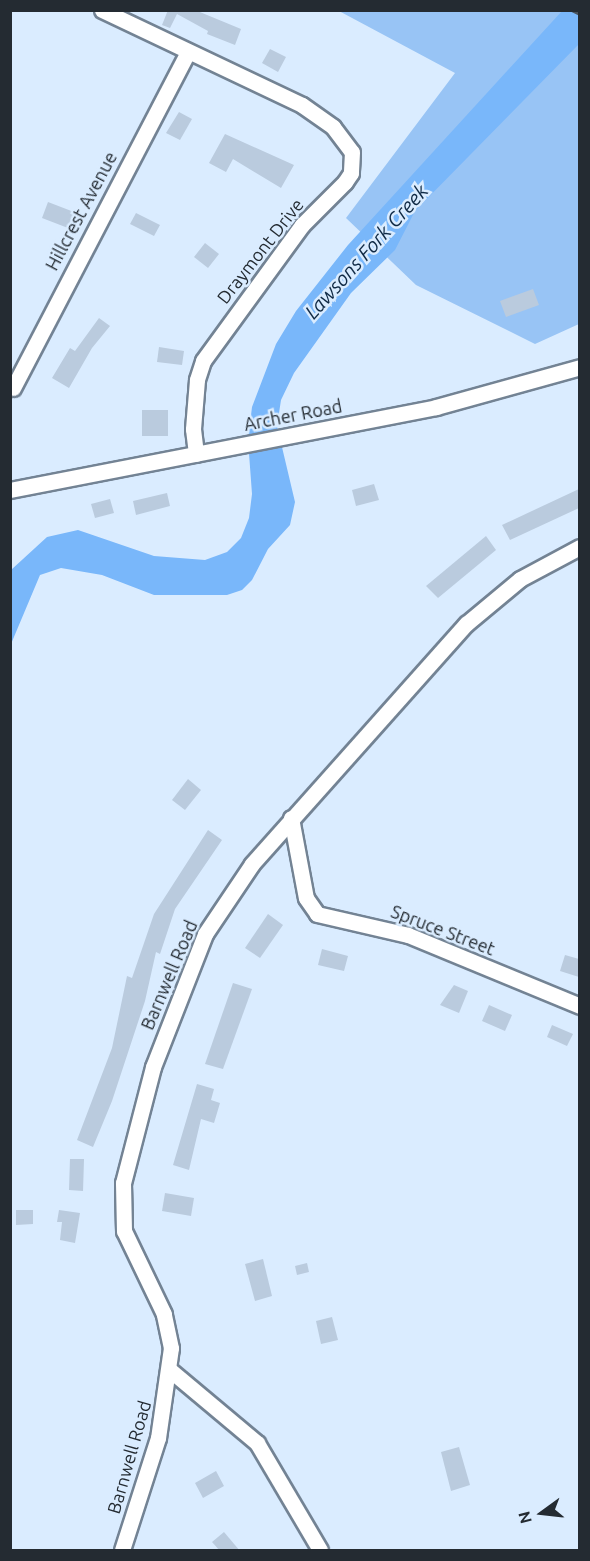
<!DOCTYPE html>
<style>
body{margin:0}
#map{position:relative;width:590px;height:1561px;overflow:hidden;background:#daecff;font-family:Ubuntu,sans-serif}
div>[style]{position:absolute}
.green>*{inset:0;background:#98c4f5}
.water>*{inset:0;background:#79b7fa}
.building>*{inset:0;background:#bacbde}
.roads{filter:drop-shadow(2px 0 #738394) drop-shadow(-2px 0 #738394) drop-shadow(0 2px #738394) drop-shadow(0 -2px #738394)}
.minor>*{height:15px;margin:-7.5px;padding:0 7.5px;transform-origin:7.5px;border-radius:7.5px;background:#fff}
.rail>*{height:4px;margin-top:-2px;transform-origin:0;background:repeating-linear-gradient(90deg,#4a535d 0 8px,transparent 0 16px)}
span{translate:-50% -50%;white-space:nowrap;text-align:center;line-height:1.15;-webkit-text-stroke:5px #daecff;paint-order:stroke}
.street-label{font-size:18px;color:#242b32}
.water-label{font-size:20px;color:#102a45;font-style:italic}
.frame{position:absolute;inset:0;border:12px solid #242b32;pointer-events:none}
.north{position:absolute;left:512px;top:1483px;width:60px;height:60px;-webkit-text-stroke:4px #daecff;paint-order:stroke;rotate:255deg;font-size:16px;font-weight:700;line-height:24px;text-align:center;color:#242b32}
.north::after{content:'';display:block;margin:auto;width:21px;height:27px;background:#242b32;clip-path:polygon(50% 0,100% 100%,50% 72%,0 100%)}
</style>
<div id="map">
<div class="green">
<div style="clip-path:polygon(339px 11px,579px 11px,579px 324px,535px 344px,416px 285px,346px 218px,455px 73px)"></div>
</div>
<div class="water">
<div style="clip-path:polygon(562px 11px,579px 11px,579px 44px,415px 211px,395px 250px,351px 293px,294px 373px,281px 400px,277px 426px,295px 502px,290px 525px,268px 549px,252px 580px,242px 590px,227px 595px,154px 595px,102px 575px,61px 568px,40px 575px,11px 644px,11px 570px,47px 537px,78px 530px,154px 556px,205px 560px,227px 552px,241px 538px,249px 518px,252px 494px,248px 440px,252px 407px,276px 344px,296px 311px,348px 245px)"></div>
</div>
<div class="building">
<div style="clip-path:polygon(168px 10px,195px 10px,241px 29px,235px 45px,207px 34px,208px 31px,177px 14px,170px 28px,162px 25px)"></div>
<div style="clip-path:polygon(270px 49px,286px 57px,278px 72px,262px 63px)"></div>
<div style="clip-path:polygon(179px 112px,192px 119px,180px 140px,166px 133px)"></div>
<div style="clip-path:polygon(225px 134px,294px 165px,281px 188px,233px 159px,226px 172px,209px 163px)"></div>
<div style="clip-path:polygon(48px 202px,74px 212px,68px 228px,42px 218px)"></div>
<div style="clip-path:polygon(136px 213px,160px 225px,154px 236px,130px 224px)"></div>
<div style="clip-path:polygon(205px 243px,219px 254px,208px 268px,194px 257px)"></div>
<div style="clip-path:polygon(533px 289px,539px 305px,506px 317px,500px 301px)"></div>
<div style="clip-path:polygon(99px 318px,110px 326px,92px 348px,69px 388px,52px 378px,70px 348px,75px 351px)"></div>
<div style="clip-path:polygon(159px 347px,184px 351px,182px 365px,157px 362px)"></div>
<div style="clip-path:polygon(142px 410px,168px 410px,168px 436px,142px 436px)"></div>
<div style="clip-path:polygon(374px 484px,379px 500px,356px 506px,352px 490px)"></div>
<div style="clip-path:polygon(579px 489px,579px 508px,510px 540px,502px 525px)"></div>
<div style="clip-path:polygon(167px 493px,170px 506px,136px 515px,133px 501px)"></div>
<div style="clip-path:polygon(110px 499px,114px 513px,95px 518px,91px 504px)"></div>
<div style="clip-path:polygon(486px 536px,496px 550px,438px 598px,426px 586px)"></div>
<div style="clip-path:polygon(188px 779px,201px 790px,185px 810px,172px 800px)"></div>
<div style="clip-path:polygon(208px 830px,222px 840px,175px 909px,160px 954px,156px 952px,145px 1001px,112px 1101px,93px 1147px,77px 1140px,112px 1048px,127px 976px,132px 978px,154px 914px)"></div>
<div style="clip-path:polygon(268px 914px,283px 925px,260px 958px,245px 948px)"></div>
<div style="clip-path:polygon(322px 949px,348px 956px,344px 971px,318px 965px)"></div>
<div style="clip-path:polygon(565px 955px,579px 959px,579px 977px,560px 971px)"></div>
<div style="clip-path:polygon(233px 983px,252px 989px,223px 1069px,205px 1064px)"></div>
<div style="clip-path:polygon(454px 985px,468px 991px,459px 1013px,440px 1005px)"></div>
<div style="clip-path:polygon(489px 1005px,512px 1015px,505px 1031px,482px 1021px)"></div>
<div style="clip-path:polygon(552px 1025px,573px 1034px,567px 1046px,547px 1037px)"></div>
<div style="clip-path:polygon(197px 1084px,214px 1089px,211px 1100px,220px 1103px,214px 1123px,201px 1119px,189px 1170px,173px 1165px)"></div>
<div style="clip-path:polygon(70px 1159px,84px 1159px,83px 1191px,69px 1190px)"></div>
<div style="clip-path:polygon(165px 1193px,194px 1198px,191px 1216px,162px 1211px)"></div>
<div style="clip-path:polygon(16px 1210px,33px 1210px,33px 1224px,16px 1225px)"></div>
<div style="clip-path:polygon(59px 1210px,80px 1213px,75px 1243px,60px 1240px,62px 1222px,57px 1222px)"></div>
<div style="clip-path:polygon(263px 1259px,272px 1296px,255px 1301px,245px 1264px)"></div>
<div style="clip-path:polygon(307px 1263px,309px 1272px,297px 1275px,295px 1266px)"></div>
<div style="clip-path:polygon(332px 1317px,338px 1340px,321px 1344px,316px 1321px)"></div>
<div style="clip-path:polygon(459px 1447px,470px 1485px,451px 1491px,441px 1452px)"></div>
<div style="clip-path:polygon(216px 1471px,224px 1486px,203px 1498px,195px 1483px)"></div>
<div style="clip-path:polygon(224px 1532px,240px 1551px,220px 1551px,212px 1542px)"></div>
</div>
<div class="roads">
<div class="minor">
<div style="left:102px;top:10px;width:221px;rotate:25.4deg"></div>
<div style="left:302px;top:105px;width:38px;rotate:35deg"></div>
<div style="left:333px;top:127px;width:31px;rotate:53deg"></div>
<div style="left:352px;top:152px;width:21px;rotate:93deg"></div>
<div style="left:351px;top:173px;width:11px;rotate:124deg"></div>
<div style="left:345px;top:182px;width:61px;rotate:135deg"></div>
<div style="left:302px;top:225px;width:168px;rotate:126.1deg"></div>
<div style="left:203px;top:361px;width:20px;rotate:108deg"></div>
<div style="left:197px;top:380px;width:49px;rotate:94.7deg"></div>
<div style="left:193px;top:429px;width:25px;rotate:83deg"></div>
<div style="left:13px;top:388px;width:377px;rotate:-62.5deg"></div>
<div style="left:10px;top:490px;width:434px;rotate:-11deg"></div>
<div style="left:436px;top:407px;width:149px;rotate:-15.5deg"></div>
<div style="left:291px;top:818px;width:81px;rotate:79.4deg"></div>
<div style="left:306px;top:898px;width:19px;rotate:55deg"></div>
<div style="left:317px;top:914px;width:93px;rotate:13deg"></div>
<div style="left:408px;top:935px;width:186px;rotate:22.4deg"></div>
<div style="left:170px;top:1370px;width:114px;rotate:40deg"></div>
<div style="left:257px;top:1443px;width:124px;rotate:59.5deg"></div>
<div style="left:122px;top:1550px;width:118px;rotate:-72.2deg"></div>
<div style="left:158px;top:1438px;width:91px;rotate:-81.8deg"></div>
<div style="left:171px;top:1348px;width:35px;rotate:-102deg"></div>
<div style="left:164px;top:1314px;width:92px;rotate:-115.7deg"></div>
<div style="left:124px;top:1231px;width:48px;rotate:-91.2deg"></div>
<div style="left:123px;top:1183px;width:120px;rotate:-75.5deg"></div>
<div style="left:153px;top:1067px;width:143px;rotate:-68.6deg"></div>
<div style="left:205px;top:934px;width:84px;rotate:-56.1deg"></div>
<div style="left:252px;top:864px;width:322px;rotate:-48.3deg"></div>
<div style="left:466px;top:624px;width:70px;rotate:-39.8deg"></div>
<div style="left:520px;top:579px;width:68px;rotate:-28.1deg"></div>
</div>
</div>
<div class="rail">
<div style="left:572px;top:10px;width:9px;rotate:27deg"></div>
</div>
<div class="street-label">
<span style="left:81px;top:211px;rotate:-62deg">Hillcrest Avenue</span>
<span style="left:260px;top:251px;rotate:-52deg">Draymont Drive</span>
<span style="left:293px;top:415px;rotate:-11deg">Archer Road</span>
<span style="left:443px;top:930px;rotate:21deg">Spruce Street</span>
<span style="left:169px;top:975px;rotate:-67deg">Barnwell Road</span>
<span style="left:129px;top:1457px;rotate:-74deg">Barnwell Road</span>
</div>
<div class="water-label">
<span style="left:366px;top:251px;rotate:-48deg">Lawsons Fork Creek</span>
</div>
<div class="frame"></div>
<div class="north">N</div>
</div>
